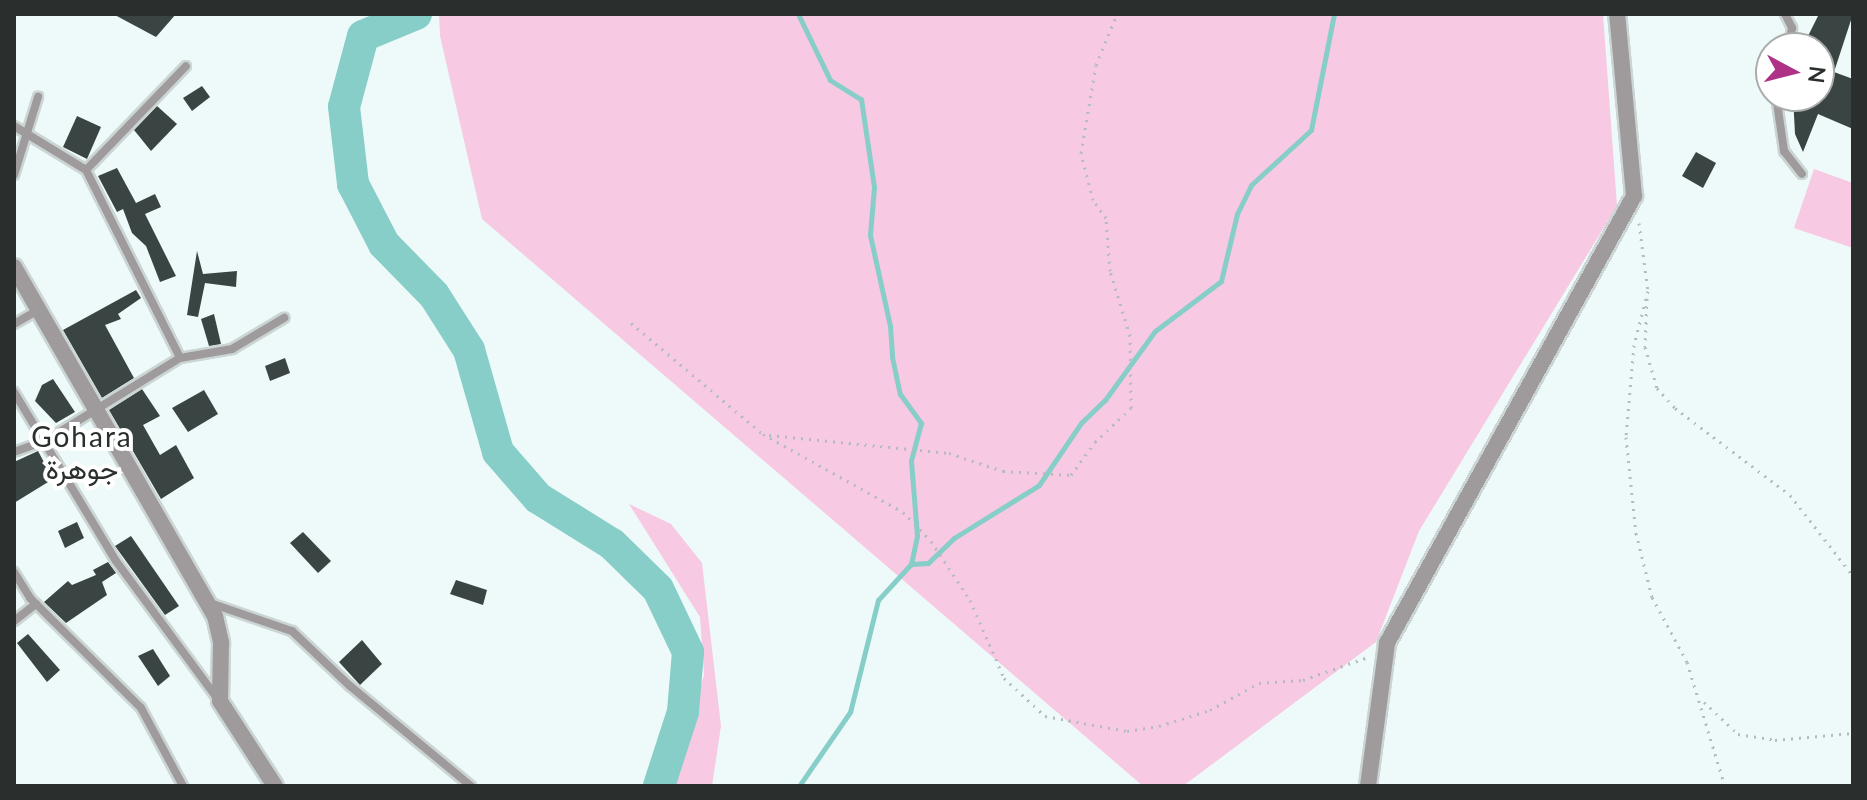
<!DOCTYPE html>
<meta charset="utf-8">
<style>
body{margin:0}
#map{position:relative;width:1867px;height:800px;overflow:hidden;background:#eefaf9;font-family:Lato,Vazirmatn,sans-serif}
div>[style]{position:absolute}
.green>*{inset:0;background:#f7c9e3}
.stream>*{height:5px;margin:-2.5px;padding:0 2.5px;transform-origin:2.5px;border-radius:2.5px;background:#87cec9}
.river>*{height:32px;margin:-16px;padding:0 16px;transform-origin:16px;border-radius:16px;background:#87cec9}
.building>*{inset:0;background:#3a4443}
.path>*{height:3px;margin-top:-1.5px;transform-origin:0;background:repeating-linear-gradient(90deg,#b3bdbc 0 2px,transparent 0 8px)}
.roads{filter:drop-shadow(2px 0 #cbd5d4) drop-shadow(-2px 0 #cbd5d4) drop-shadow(0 2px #cbd5d4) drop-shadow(0 -2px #cbd5d4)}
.lane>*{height:8px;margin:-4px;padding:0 4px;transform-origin:4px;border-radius:4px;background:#9f9b9d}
.street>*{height:16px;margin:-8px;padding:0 8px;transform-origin:8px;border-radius:8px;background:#9f9b9d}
span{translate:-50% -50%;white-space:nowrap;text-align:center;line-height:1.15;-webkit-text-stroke:8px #fff;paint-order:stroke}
.quarter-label{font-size:28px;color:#2a2f2e;letter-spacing:2px}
.frame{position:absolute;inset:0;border:16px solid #2a2f2e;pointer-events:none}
.north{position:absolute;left:1755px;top:32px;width:80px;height:80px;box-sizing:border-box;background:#fff;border:2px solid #aaacab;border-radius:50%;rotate:97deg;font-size:22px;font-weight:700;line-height:32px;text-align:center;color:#2a2f2e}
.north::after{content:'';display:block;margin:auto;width:28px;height:36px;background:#ae3387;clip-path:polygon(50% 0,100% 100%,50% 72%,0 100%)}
</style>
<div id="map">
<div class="green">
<div style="clip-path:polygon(439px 14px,1603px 14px,1617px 206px,1419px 531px,1376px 642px,1183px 786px,1143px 786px,482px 219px,440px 36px)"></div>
<div style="clip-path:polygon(1814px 169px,1853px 183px,1853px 248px,1794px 228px)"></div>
<div style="clip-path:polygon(629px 504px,671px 524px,702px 563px,721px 726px,712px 786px,670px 786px,704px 675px,700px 617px)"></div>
</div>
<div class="stream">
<div style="left:798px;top:14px;width:73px;rotate:64.1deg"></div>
<div style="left:830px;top:80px;width:36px;rotate:32deg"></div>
<div style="left:861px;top:99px;width:89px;rotate:81.6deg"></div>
<div style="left:874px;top:187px;width:48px;rotate:94.8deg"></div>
<div style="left:870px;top:235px;width:93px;rotate:77.6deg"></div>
<div style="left:890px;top:326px;width:31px;rotate:86deg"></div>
<div style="left:892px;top:357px;width:38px;rotate:78deg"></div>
<div style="left:900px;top:394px;width:36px;rotate:54deg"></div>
<div style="left:921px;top:423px;width:39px;rotate:105deg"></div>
<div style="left:911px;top:461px;width:75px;rotate:85.4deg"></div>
<div style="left:917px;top:536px;width:29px;rotate:102deg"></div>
<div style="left:911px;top:564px;width:49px;rotate:132.5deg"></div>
<div style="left:878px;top:600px;width:115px;rotate:104deg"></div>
<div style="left:850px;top:712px;width:90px;rotate:124.6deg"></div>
<div style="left:911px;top:564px;width:17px;rotate:-3deg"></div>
<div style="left:928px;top:563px;width:36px;rotate:-44deg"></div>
<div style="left:954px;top:538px;width:100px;rotate:-31.9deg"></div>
<div style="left:1039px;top:485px;width:75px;rotate:-55.9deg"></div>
<div style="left:1081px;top:423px;width:33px;rotate:-44deg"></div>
<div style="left:1105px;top:400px;width:85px;rotate:-54.1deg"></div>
<div style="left:1155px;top:331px;width:83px;rotate:-37.1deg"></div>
<div style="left:1221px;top:281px;width:69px;rotate:-76.6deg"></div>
<div style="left:1237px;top:214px;width:32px;rotate:-64deg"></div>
<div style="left:1251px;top:185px;width:81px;rotate:-42.5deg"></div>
<div style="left:1311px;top:130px;width:118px;rotate:-78.8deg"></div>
</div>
<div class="river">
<div style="left:416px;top:14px;width:57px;rotate:157.5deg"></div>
<div style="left:363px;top:36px;width:73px;rotate:105deg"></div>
<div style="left:344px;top:107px;width:78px;rotate:83.3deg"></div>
<div style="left:353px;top:184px;width:68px;rotate:62.7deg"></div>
<div style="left:384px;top:244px;width:71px;rotate:45.6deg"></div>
<div style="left:434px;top:295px;width:65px;rotate:57.5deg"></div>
<div style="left:469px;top:350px;width:106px;rotate:74.1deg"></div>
<div style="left:498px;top:452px;width:61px;rotate:49deg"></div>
<div style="left:538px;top:498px;width:87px;rotate:31.9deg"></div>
<div style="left:612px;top:544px;width:64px;rotate:44.4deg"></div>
<div style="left:658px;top:589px;width:70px;rotate:64.5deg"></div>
<div style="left:688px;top:652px;width:60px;rotate:94.8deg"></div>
<div style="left:683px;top:712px;width:78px;rotate:108deg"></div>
</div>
<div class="building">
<div style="clip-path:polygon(113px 14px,176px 14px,156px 37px)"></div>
<div style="clip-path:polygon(1819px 14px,1853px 14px,1834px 72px,1853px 79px,1853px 129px,1818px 114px,1803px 152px,1795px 134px,1793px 96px,1819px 96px,1819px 48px,1802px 48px)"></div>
<div style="clip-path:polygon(202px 86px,210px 97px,192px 111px,183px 98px)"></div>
<div style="clip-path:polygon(157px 106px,177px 124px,151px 151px,134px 130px)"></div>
<div style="clip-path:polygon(77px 116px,101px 127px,87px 159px,63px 147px)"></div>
<div style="clip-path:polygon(1696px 152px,1716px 163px,1703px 188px,1682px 176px)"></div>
<div style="clip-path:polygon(117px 168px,136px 203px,155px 194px,161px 207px,145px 214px,176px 276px,160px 282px,146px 246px,132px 233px,123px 209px,117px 212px,98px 176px)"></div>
<div style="clip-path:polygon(197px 251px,203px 274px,237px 271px,236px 287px,205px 283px,198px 317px,187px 315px)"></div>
<div style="clip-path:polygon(136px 290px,141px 298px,118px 314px,121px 319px,105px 325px,134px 378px,102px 398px,63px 330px)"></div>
<div style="clip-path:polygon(214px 314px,221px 344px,209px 346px,201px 319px)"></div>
<div style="clip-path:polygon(285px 358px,290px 373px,270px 381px,265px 366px)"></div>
<div style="clip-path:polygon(53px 379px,75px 412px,56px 423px,35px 401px,42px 385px)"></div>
<div style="clip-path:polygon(142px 389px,160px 416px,143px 425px,160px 455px,176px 445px,194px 478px,161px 499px,109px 410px)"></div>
<div style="clip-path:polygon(204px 390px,218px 414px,188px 432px,172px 408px)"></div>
<div style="clip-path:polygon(38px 451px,53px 479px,14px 503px,14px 462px)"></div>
<div style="clip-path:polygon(77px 522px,84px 538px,65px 548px,58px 531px)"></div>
<div style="clip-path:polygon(303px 532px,331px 561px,318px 573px,290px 543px)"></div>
<div style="clip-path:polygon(131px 536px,179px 606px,165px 615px,115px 546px)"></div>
<div style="clip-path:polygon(108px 562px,116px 573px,102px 582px,107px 595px,66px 623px,44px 602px,68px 581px,72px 585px,96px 575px,93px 570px)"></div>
<div style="clip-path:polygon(456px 580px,487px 590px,483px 605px,450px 594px)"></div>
<div style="clip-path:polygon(28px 634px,60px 670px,47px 682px,17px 643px)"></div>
<div style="clip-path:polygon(362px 640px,382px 664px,360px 685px,339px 662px)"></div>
<div style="clip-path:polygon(153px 649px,170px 676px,158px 686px,138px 656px)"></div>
</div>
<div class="path">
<div style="left:1639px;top:223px;width:69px;rotate:82.5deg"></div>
<div style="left:1648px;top:291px;width:56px;rotate:104.5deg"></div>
<div style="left:1634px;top:345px;width:92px;rotate:95deg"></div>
<div style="left:1626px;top:437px;width:97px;rotate:84.1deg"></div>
<div style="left:1636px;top:533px;width:66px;rotate:76deg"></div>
<div style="left:1652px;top:597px;width:74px;rotate:61.7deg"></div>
<div style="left:1687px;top:662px;width:130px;rotate:73deg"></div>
<div style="left:1647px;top:298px;width:49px;rotate:92.3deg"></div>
<div style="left:1645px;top:347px;width:43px;rotate:73.7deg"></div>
<div style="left:1657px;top:388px;width:27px;rotate:48deg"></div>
<div style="left:1675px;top:408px;width:144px;rotate:37.1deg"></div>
<div style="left:1790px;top:495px;width:103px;rotate:52.1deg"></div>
<div style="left:631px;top:323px;width:172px;rotate:40.1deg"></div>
<div style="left:763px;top:434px;width:160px;rotate:29.1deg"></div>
<div style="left:903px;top:512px;width:40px;rotate:46deg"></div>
<div style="left:931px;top:541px;width:71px;rotate:56.5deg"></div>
<div style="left:970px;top:600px;width:85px;rotate:66.4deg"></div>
<div style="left:1004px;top:678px;width:56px;rotate:42.8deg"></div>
<div style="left:1045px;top:716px;width:83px;rotate:10.4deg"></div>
<div style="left:1127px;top:731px;width:32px;rotate:-9deg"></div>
<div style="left:1159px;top:726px;width:53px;rotate:-17.4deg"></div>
<div style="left:1210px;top:710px;width:56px;rotate:-28.9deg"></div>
<div style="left:1259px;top:683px;width:44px;rotate:-3.9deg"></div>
<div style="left:1303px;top:680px;width:69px;rotate:-19.5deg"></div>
<div style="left:769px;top:435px;width:181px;rotate:5.7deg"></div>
<div style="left:949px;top:453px;width:57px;rotate:18.4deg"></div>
<div style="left:1003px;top:471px;width:68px;rotate:3.4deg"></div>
<div style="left:1071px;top:475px;width:41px;rotate:-54deg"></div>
<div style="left:1095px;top:442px;width:50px;rotate:-43.4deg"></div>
<div style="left:1131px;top:408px;width:72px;rotate:-90.8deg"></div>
<div style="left:1130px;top:336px;width:68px;rotate:-107.1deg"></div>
<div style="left:1110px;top:271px;width:53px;rotate:-94.3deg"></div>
<div style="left:1106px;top:218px;width:22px;rotate:-126deg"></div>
<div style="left:1093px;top:200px;width:49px;rotate:-104.3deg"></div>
<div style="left:1081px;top:153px;width:89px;rotate:-80.3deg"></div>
<div style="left:1096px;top:65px;width:55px;rotate:-67.6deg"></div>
<div style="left:1704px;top:702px;width:47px;rotate:43.3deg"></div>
<div style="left:1738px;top:734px;width:37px;rotate:9deg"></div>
<div style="left:1775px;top:740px;width:78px;rotate:-5.1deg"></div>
</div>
<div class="roads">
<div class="lane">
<div style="left:1785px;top:14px;width:16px;rotate:63deg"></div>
<div style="left:1792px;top:28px;width:20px;rotate:101deg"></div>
<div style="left:1776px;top:96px;width:56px;rotate:81.7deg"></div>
<div style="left:1784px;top:151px;width:29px;rotate:52deg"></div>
<div style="left:14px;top:126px;width:84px;rotate:31.4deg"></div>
<div style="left:86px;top:170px;width:210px;rotate:63.4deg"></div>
<div style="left:180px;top:358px;width:53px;rotate:-9.8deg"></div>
<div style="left:232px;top:349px;width:61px;rotate:-30.8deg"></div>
<div style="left:86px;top:170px;width:144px;rotate:-46.1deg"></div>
<div style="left:14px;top:175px;width:82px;rotate:-72.9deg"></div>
<div style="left:14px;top:324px;width:28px;rotate:-30deg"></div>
<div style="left:14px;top:392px;width:197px;rotate:58.9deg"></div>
<div style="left:116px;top:561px;width:170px;rotate:53.6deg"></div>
<div style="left:14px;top:452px;width:33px;rotate:-20deg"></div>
<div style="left:45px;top:441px;width:158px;rotate:-31.6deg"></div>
<div style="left:14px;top:572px;width:31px;rotate:58deg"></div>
<div style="left:30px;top:598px;width:156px;rotate:44.7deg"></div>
<div style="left:141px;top:708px;width:89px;rotate:61.7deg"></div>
<div style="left:210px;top:603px;width:87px;rotate:18.9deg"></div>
<div style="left:292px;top:631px;width:80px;rotate:43.5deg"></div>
<div style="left:350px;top:686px;width:157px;rotate:39.6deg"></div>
<div style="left:14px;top:621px;width:28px;rotate:-38deg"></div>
</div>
<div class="street">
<div style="left:14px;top:267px;width:403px;rotate:60.1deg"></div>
<div style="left:215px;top:616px;width:28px;rotate:77deg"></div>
<div style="left:221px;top:643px;width:58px;rotate:91deg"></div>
<div style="left:220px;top:701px;width:101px;rotate:57.1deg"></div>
<div style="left:1368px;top:786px;width:144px;rotate:-82.4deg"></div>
<div style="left:1387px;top:643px;width:511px;rotate:-61.08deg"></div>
<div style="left:1634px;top:196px;width:183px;rotate:-95.3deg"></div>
</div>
</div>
<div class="quarter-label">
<span style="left:82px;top:452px">Gohara<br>جوهرة</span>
</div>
<div class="frame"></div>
<div class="north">N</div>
</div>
